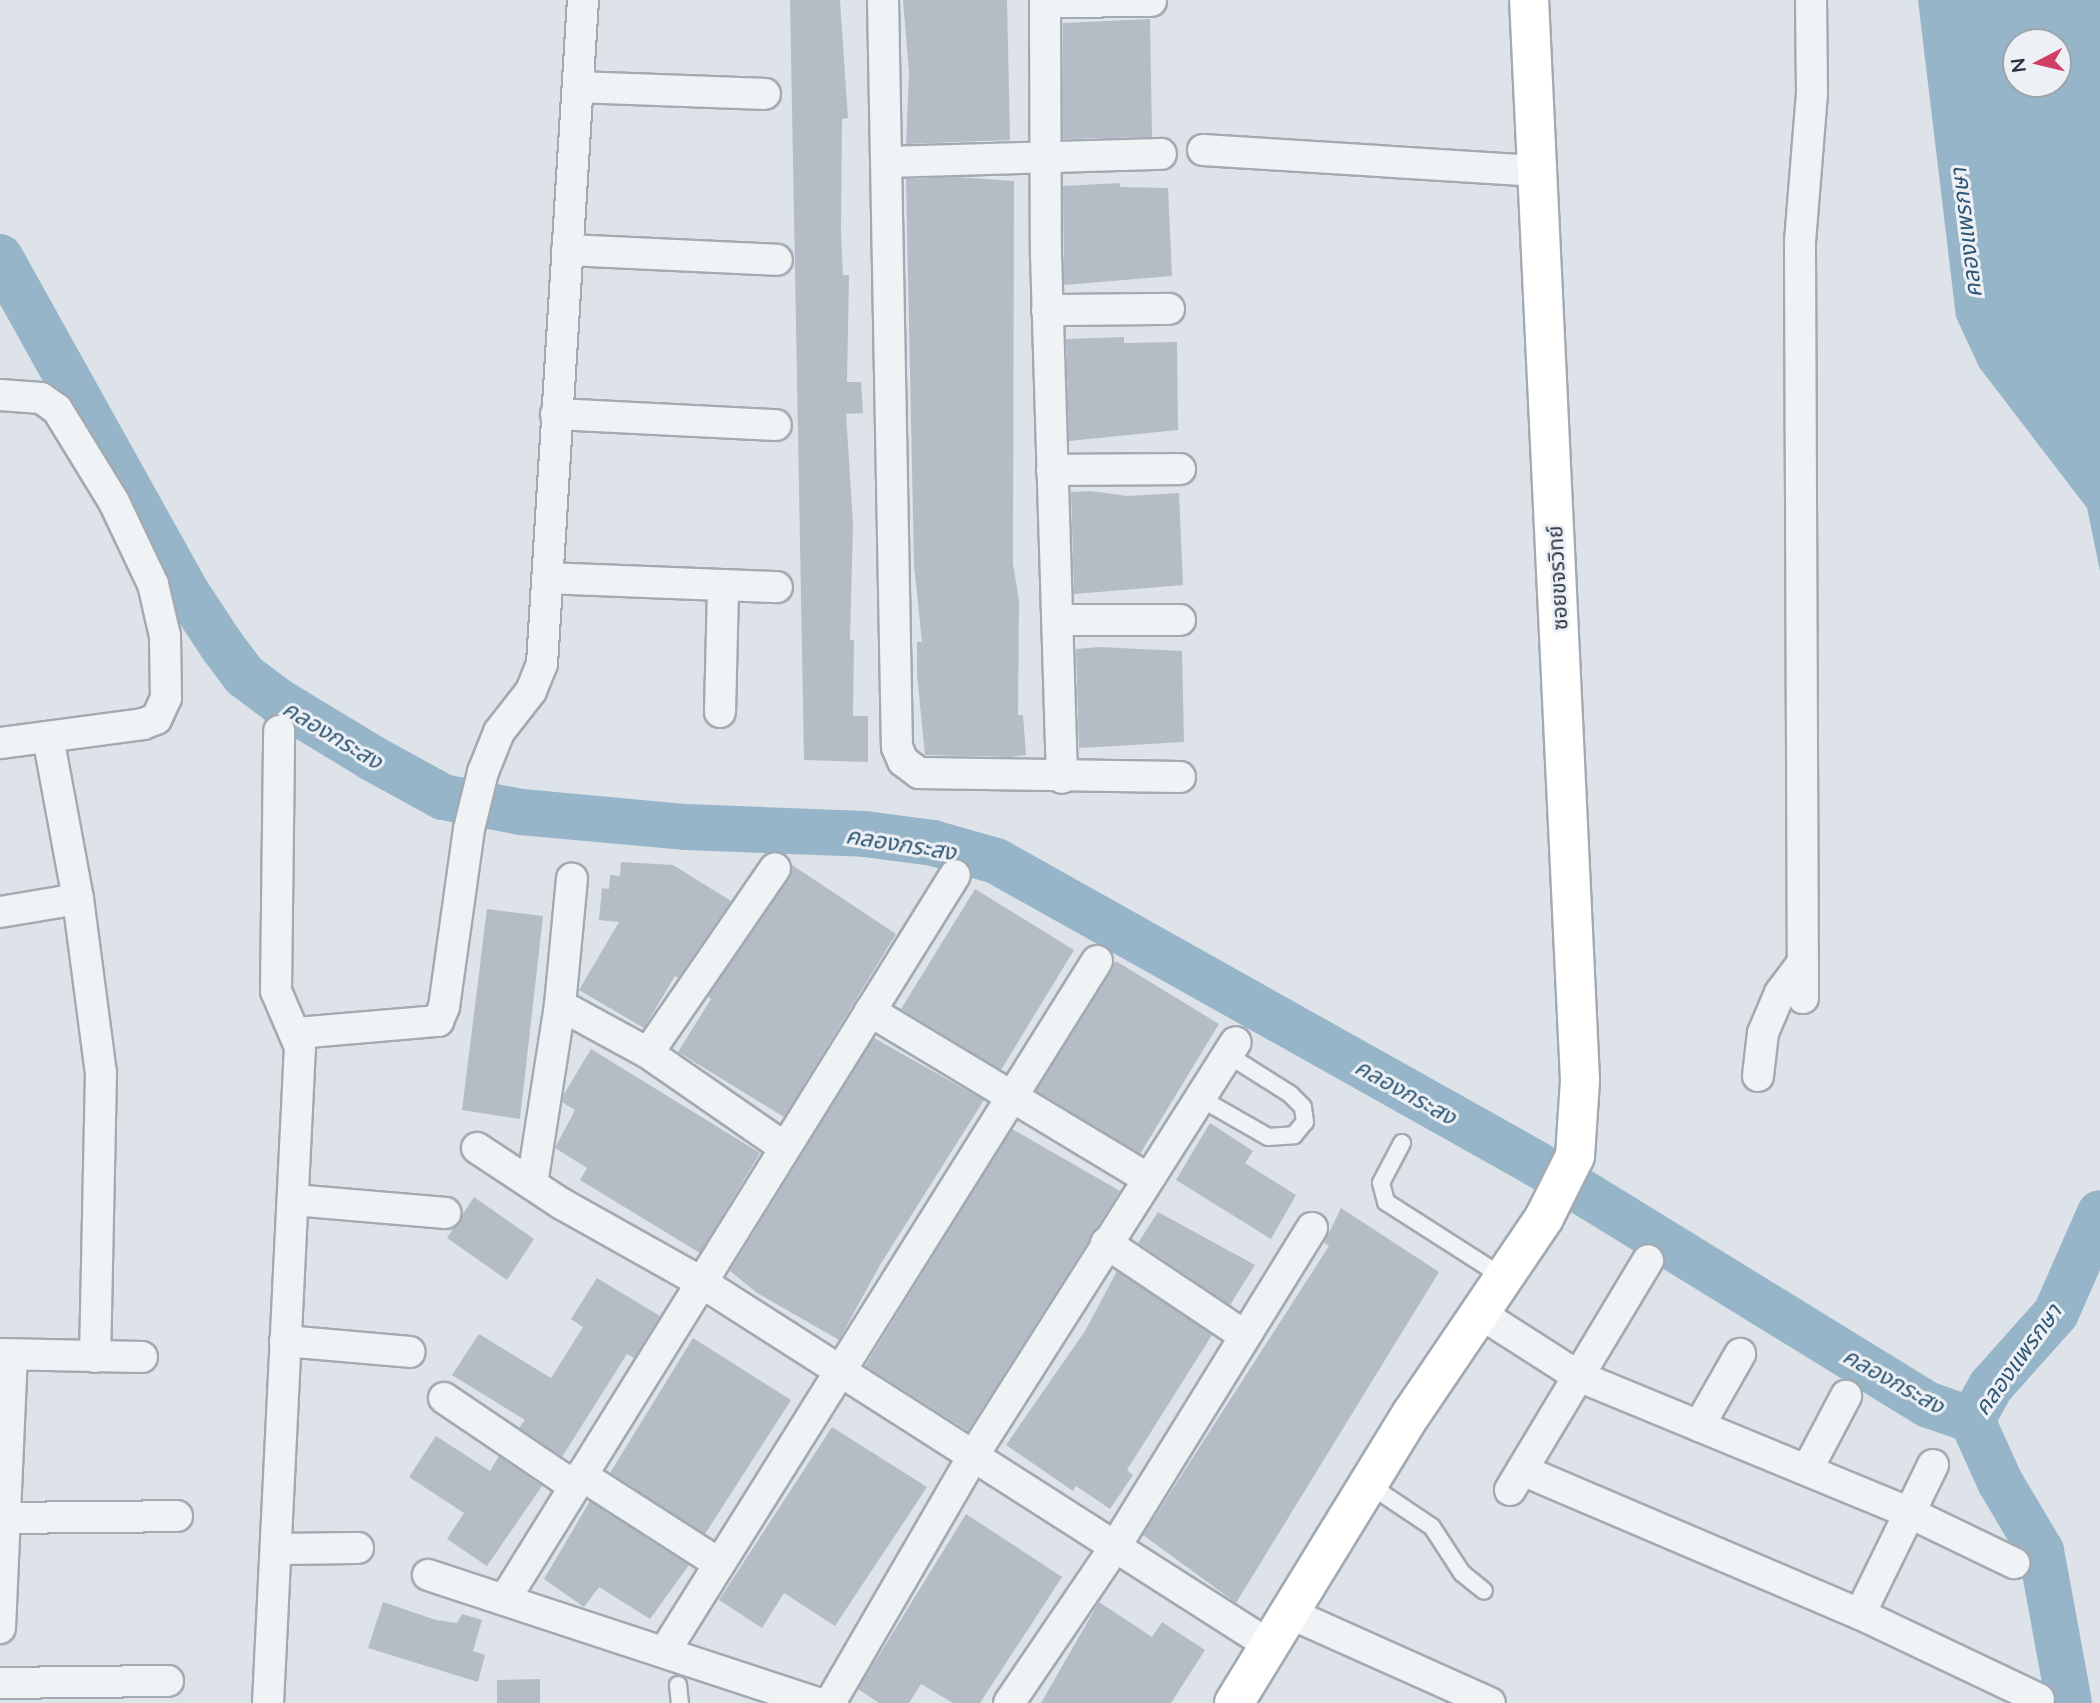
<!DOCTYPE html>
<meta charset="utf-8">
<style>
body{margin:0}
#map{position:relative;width:2100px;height:1703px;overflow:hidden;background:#dde3e8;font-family:Lato,"Noto Sans Thai",sans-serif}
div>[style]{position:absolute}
.water>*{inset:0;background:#97b5c9}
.river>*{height:46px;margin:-23px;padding:0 23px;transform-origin:23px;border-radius:23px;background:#97b5c9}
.building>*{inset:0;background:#b4bcc5}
.roads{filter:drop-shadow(2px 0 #a2aab2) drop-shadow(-2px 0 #a2aab2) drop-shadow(0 2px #a2aab2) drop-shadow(0 -2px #a2aab2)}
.lane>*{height:16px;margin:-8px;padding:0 8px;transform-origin:8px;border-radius:8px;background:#f0f3f6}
.street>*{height:30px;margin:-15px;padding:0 15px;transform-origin:15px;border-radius:15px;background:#f0f3f6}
.secondary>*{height:38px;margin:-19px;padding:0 19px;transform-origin:19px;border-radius:19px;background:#fff}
span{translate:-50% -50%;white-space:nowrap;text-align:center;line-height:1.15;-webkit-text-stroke:6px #edf1f5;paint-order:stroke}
.street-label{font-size:21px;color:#26323f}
.water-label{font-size:23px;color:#2f5674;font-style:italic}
.north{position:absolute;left:2002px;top:28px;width:70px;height:70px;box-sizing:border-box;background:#edf1f5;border:2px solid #9da5ac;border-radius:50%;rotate:263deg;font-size:19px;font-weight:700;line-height:28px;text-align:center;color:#26323f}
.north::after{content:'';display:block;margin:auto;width:24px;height:32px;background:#d23d65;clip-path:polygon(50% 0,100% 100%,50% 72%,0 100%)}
</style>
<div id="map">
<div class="water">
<div style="clip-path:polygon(evenodd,1918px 0,2100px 0,2100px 571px,2087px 508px,1979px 367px,1956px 317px,1918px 0,2016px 42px,2058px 42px,2058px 84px,2016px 84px,2016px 42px)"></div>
</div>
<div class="river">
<div style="left:0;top:257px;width:381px;rotate:60.9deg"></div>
<div style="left:185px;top:590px;width:67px;rotate:56.5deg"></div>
<div style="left:222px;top:646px;width:38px;rotate:53deg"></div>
<div style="left:245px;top:676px;width:41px;rotate:37.1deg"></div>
<div style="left:278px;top:701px;width:110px;rotate:31.2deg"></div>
<div style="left:372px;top:758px;width:81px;rotate:28.8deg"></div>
<div style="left:443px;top:797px;width:79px;rotate:10.9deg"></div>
<div style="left:521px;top:812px;width:166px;rotate:5.2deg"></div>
<div style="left:686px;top:827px;width:179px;rotate:2.2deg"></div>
<div style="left:865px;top:834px;width:69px;rotate:7.5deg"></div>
<div style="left:933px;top:843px;width:66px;rotate:15.9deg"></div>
<div style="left:996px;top:861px;width:618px;rotate:29.26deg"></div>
<div style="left:1535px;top:1163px;width:462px;rotate:31.6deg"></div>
<div style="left:1929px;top:1405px;width:46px;rotate:19.2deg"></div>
<div style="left:2069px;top:1703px;width:155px;rotate:-100.4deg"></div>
<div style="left:2041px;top:1551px;width:80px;rotate:-120.7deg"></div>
<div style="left:2000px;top:1482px;width:68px;rotate:-114.3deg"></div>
<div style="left:1972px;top:1420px;width:39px;rotate:-61deg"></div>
<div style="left:1991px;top:1386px;width:98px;rotate:-48.3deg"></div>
<div style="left:2056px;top:1313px;width:109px;rotate:-66.3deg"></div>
</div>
<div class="building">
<div style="clip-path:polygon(790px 0,840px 0,848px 118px,842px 119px,841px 232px,843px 275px,849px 275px,847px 382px,861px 382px,863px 413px,846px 414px,853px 524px,850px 640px,854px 640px,853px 716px,868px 716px,868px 762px,804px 760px)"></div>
<div style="clip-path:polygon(903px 0,1007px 0,1010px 140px,906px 144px,909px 72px)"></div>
<div style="clip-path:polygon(1150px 19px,1152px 137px,1063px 139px,1063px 23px)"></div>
<div style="clip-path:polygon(957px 177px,1014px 181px,1013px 564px,1019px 600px,1018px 715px,1023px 715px,1026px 755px,1009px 757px,925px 755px,917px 674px,917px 642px,922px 642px,914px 565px,906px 179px)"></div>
<div style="clip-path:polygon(1120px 183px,1120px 187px,1168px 188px,1172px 276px,1064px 285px,1063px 186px)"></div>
<div style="clip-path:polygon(1124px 337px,1124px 343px,1177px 342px,1178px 430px,1069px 441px,1066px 339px)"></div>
<div style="clip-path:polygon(1091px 491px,1127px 496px,1179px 493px,1183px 585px,1074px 594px,1071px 492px)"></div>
<div style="clip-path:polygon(1099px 647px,1182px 651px,1184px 742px,1079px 748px,1076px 649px)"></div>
<div style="clip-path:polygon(621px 862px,673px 865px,731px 901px,678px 978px,675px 976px,644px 1028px,579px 990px,619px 922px,599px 920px,602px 888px,609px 889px,610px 875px,620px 876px)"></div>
<div style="clip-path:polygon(792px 865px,896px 934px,784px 1117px,678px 1052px,711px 999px,708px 996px,789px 878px)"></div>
<div style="clip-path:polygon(975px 889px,1074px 950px,1001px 1070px,901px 1009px)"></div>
<div style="clip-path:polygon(487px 909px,543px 916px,520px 1119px,462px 1110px)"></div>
<div style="clip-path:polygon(1116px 961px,1219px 1024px,1140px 1154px,1036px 1091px)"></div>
<div style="clip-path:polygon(874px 1038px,984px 1100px,880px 1265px,839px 1340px,757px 1293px,730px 1271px)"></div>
<div style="clip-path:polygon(591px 1049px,760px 1153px,700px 1253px,580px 1180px,587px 1168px,555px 1148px,575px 1110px,562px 1102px,564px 1094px)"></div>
<div style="clip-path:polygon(1210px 1123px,1253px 1151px,1245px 1163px,1296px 1195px,1271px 1239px,1176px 1180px)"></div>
<div style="clip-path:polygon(1012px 1129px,1120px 1191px,968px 1431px,865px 1366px)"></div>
<div style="clip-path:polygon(474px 1197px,534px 1239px,507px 1280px,447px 1238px)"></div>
<div style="clip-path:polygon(1341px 1208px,1439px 1272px,1236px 1603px,1143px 1535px,1329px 1246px,1324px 1243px)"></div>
<div style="clip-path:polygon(1158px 1212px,1255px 1265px,1230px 1305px,1138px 1243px)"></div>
<div style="clip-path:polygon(1117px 1271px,1212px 1335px,1127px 1470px,1133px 1475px,1110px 1509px,1076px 1486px,1073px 1491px,1006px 1445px,1085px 1331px)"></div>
<div style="clip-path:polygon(597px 1278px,660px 1316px,634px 1358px,627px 1354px,562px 1457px,519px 1428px,525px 1420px,452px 1375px,479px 1334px,551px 1378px,583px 1327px,571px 1319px)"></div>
<div style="clip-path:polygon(693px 1338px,791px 1400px,705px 1534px,610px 1473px)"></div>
<div style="clip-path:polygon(832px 1427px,927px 1487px,835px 1626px,784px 1593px,762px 1628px,719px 1600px)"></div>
<div style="clip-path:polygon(436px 1436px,490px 1471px,499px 1456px,542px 1486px,487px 1566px,447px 1539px,464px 1513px,409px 1477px)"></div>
<div style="clip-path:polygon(590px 1501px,689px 1565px,650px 1619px,599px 1587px,584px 1607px,544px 1579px)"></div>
<div style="clip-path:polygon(966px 1514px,1062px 1577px,980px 1703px,953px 1703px,921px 1684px,909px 1703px,879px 1703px,858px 1689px)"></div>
<div style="clip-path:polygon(383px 1602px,436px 1620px,457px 1623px,462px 1614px,482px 1620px,473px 1651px,485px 1655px,478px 1682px,368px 1648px)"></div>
<div style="clip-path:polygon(1099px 1602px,1152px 1637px,1162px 1622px,1205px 1650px,1171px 1703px,1041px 1703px)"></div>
<div style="clip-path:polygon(540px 1679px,540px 1703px,497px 1703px,497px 1680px)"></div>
</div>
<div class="roads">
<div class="lane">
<div style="left:1200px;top:1098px;width:78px;rotate:29.8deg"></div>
<div style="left:1268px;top:1137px;width:26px;rotate:-4deg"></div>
<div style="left:1294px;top:1135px;width:17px;rotate:-50deg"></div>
<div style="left:1305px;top:1122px;width:15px;rotate:-98deg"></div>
<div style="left:1303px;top:1107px;width:18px;rotate:-135deg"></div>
<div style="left:1290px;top:1094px;width:73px;rotate:-147.8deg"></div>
<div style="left:1402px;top:1143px;width:45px;rotate:117.7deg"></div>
<div style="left:1381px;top:1183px;width:20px;rotate:75deg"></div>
<div style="left:1386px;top:1202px;width:141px;rotate:32.6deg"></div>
<div style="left:1368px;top:1484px;width:77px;rotate:33.9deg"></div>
<div style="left:1432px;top:1527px;width:55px;rotate:56.9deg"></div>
<div style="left:1462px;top:1573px;width:28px;rotate:39deg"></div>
<div style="left:678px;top:1685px;width:18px;rotate:84deg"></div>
</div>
<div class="street">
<div style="left:883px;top:0;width:747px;rotate:88.93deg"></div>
<div style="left:897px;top:747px;width:15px;rotate:67deg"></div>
<div style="left:903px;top:761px;width:20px;rotate:37deg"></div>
<div style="left:919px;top:773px;width:261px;rotate:0.9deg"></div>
<div style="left:1045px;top:0;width:254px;rotate:89.8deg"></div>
<div style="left:1046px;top:254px;width:524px;rotate:88.25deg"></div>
<div style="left:1045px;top:2px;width:106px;rotate:-0.5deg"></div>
<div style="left:578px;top:87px;width:187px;rotate:2.1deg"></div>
<div style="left:1203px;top:150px;width:336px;rotate:3.6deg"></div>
<div style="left:887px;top:162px;width:274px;rotate:-1.7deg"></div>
<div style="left:567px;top:250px;width:210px;rotate:2.7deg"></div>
<div style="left:1047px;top:310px;width:122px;rotate:-0.5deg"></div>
<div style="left:0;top:395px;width:41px;rotate:4.2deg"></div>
<div style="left:41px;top:398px;width:19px;rotate:35deg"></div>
<div style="left:57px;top:409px;width:109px;rotate:58.5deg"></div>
<div style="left:114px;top:502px;width:91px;rotate:64.6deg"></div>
<div style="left:153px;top:584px;width:53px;rotate:77deg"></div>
<div style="left:165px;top:636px;width:62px;rotate:89.1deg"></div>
<div style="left:166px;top:698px;width:23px;rotate:115deg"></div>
<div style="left:156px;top:719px;width:14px;rotate:159deg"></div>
<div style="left:143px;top:724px;width:144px;rotate:172.4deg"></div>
<div style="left:556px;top:414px;width:220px;rotate:2.9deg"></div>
<div style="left:1052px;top:470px;width:128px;rotate:-0.4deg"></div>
<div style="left:548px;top:578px;width:229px;rotate:2.3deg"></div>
<div style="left:1057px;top:620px;width:123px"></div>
<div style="left:720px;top:712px;width:127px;rotate:-88.6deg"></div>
<div style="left:48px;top:737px;width:165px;rotate:79.5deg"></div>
<div style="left:78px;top:899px;width:176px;rotate:82.5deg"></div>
<div style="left:101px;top:1073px;width:284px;rotate:91.2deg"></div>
<div style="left:0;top:912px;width:79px;rotate:-9.5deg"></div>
<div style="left:1803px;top:998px;width:756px;rotate:-90.23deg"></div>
<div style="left:1800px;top:242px;width:148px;rotate:-85.4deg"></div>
<div style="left:1812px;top:94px;width:94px;rotate:-90.6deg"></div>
<div style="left:560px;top:1005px;width:100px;rotate:28.6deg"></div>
<div style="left:648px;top:1053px;width:165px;rotate:34.7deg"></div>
<div style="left:870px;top:1011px;width:323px;rotate:31.1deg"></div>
<div style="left:297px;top:1033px;width:142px;rotate:-4.9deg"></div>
<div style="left:438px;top:1021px;width:15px;rotate:-67deg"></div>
<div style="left:444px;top:1007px;width:180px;rotate:-82deg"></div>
<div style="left:469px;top:829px;width:59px;rotate:-76.2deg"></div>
<div style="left:483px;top:772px;width:43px;rotate:-68.2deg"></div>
<div style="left:499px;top:732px;width:52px;rotate:-52deg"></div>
<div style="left:531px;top:691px;width:29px;rotate:-68deg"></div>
<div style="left:542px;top:664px;width:665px;rotate:-86.47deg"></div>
<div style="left:648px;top:1053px;width:224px;rotate:-55.5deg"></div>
<div style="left:1758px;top:1076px;width:43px;rotate:-83.4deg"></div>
<div style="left:1763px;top:1033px;width:43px;rotate:-67deg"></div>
<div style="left:1780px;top:993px;width:38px;rotate:-53deg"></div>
<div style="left:477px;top:1148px;width:102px;rotate:33.4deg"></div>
<div style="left:562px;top:1204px;width:159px;rotate:29.3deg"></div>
<div style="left:701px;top:1282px;width:674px;rotate:32.58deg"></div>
<div style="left:532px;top:1184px;width:181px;rotate:-81.1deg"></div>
<div style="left:560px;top:1005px;width:127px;rotate:-84.6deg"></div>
<div style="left:294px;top:1200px;width:152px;rotate:4.9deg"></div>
<div style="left:1106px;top:1243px;width:167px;rotate:33.8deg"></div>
<div style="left:1481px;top:1314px;width:115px;rotate:32.6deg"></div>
<div style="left:1578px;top:1376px;width:357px;rotate:22.4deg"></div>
<div style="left:1908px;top:1512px;width:118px;rotate:25.7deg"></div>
<div style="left:285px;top:1341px;width:125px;rotate:5deg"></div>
<div style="left:0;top:1354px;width:142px;rotate:1.2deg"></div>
<div style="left:444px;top:1398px;width:157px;rotate:34.1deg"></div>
<div style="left:1699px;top:1426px;width:83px;rotate:-60.3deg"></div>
<div style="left:1522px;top:1470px;width:367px;rotate:23.1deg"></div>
<div style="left:1860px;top:1614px;width:198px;rotate:25.4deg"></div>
<div style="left:1807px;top:1470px;width:84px;rotate:-62.2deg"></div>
<div style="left:581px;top:1475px;width:163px;rotate:32.7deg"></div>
<div style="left:1510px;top:1490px;width:268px;rotate:-59deg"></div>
<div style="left:0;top:1518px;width:177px;rotate:-0.6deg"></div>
<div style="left:277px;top:1549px;width:81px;rotate:-0.7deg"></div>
<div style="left:428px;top:1575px;width:410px;rotate:18.2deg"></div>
<div style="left:505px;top:1599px;width:852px;rotate:-58.14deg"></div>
<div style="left:1289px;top:1613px;width:220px;rotate:24.1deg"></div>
<div style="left:1860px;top:1614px;width:166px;rotate:-63.9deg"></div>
<div style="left:0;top:1628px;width:273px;rotate:-87.5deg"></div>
<div style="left:665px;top:1651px;width:814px;rotate:-57.95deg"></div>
<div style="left:0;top:1683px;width:168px;rotate:-0.7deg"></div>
<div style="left:268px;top:1703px;width:657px;rotate:-87.21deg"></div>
<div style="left:300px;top:1047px;width:61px;rotate:-113.2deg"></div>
<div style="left:276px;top:991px;width:260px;rotate:-89.3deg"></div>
<div style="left:830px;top:1703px;width:285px;rotate:-59.9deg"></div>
<div style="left:973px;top:1456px;width:490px;rotate:-57.6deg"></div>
<div style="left:1009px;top:1703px;width:189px;rotate:-55.8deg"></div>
<div style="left:1115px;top:1547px;width:375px;rotate:-58.3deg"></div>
</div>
<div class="secondary">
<div style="left:1234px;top:1703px;width:340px;rotate:-58.5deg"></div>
<div style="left:1412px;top:1413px;width:235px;rotate:-55.9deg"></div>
<div style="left:1544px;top:1218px;width:69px;rotate:-63.4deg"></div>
<div style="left:1575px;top:1156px;width:76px;rotate:-86.2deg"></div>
<div style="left:1580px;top:1080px;width:1081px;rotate:-92.7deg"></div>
</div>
</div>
<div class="street-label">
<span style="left:1557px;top:578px;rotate:-93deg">ซอยขจรวิทย์</span>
</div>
<div class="water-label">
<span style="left:1965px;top:233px;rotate:-97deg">คลองแพรกษา</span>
<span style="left:333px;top:734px;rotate:31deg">คลองกระสง</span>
<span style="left:901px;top:843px;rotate:9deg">คลองกระสง</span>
<span style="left:1406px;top:1091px;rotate:29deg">คลองกระสง</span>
<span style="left:2017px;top:1359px;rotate:-54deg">คลองแพรกษา</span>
<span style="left:1894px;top:1380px;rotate:29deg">คลองกระสง</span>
</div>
<div class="north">N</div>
</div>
